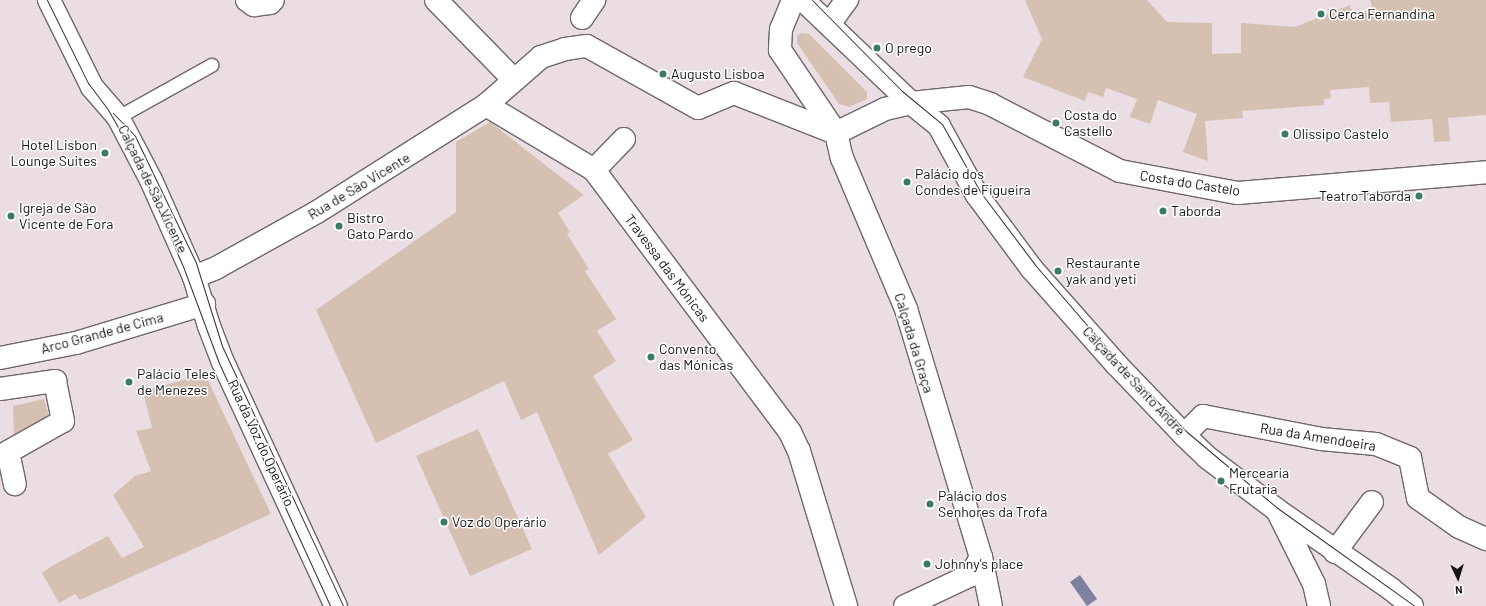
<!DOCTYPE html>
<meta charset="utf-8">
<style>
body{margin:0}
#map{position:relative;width:1486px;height:606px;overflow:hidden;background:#eadde3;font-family:Barlow,sans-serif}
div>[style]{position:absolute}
.green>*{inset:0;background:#d6c0b1}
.water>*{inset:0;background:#7e829e}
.roads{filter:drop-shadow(1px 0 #71666b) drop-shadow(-1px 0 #71666b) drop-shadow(0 1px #71666b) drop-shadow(0 -1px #71666b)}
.lane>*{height:13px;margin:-6.5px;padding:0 6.5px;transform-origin:6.5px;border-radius:6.5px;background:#fff}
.street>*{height:22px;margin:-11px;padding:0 11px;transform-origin:11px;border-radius:11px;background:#fff}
.secondary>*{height:22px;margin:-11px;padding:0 11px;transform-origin:11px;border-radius:11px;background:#fff}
.tram>*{height:1px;margin:-0.5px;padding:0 0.5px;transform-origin:0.5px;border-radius:0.5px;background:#352f32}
.dots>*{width:11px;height:11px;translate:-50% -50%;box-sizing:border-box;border:2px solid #fff;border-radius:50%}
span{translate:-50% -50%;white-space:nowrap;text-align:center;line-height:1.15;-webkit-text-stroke:3px #fff;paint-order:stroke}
.poi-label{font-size:14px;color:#171315}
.left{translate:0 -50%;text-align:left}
.right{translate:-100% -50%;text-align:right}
.street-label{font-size:14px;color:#171315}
.north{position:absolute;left:1438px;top:558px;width:40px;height:40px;-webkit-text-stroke:3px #fff;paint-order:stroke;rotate:176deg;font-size:11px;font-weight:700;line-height:16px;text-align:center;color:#171315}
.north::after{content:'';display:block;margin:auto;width:14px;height:18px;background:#171315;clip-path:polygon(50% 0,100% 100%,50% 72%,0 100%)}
</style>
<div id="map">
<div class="green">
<div style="clip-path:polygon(1025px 0,1147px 0,1167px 22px,1212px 23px,1212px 54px,1241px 53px,1241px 23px,1295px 27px,1350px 5px,1354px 16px,1373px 9px,1370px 0,1486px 0,1486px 115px,1448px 118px,1450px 141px,1434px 142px,1432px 119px,1391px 122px,1389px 102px,1370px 103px,1369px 87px,1330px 90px,1331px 98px,1324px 99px,1324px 105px,1242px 111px,1243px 118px,1205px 121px,1208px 161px,1183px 152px,1197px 114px,1158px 100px,1150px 124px,1130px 117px,1137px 99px,1106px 88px,1103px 97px,1088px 92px,1085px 101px,1023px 77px,1042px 39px)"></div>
<div style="clip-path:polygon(801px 33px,809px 34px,867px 92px,867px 99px,849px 107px,839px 104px,797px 43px,797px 36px)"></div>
<div style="clip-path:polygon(490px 122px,584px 195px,558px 213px,570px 232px,567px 234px,589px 269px,585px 271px,616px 319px,597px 331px,616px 361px,593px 376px,633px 440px,608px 454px,646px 517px,599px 555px,537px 412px,521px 420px,504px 381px,376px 443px,316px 310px,456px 212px,456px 142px)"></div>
<div style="clip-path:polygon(205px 374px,271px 514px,80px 600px,75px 594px,59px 603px,42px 573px,52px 566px,108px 536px,122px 558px,144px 547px,113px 495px,135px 476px,151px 471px,136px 431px,152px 428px,143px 391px)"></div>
<div style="clip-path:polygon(44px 399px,50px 419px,14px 436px,13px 406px)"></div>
<div style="clip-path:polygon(478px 429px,532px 549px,470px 576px,416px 456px)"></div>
</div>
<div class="water">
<div style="clip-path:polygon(1080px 575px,1097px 599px,1087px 606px,1070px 582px)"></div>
</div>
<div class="roads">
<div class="lane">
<div style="left:118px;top:117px;width:107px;rotate:-29.2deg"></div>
</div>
<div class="street">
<div style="left:49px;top:0;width:97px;rotate:63.7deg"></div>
<div style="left:92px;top:87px;width:40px;rotate:49deg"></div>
<div style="left:118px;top:117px;width:71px;rotate:62.4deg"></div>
<div style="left:151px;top:180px;width:106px;rotate:66.1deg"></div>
<div style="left:194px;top:277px;width:51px;rotate:73deg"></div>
<div style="left:209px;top:326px;width:39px;rotate:69deg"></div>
<div style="left:223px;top:362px;width:269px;rotate:65.2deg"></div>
<div style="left:247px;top:0;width:9px;rotate:36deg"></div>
<div style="left:254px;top:5px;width:16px;rotate:-7deg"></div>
<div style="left:270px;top:3px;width:4px;rotate:-45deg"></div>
<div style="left:436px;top:0;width:112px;rotate:45.7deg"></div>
<div style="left:582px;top:18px;width:22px;rotate:-56deg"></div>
<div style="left:830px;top:23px;width:29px;rotate:-54deg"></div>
<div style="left:911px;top:103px;width:58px;rotate:-5.9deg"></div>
<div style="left:969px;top:97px;width:22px;rotate:18deg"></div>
<div style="left:990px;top:104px;width:146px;rotate:27.3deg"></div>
<div style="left:1120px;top:171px;width:120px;rotate:10.6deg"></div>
<div style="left:1238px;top:193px;width:249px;rotate:-4.8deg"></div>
<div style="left:486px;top:105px;width:126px;rotate:31deg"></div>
<div style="left:594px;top:170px;width:327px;rotate:53.2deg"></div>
<div style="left:790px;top:432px;width:21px;rotate:65deg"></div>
<div style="left:799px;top:451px;width:162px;rotate:73.1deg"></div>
<div style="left:594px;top:170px;width:43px;rotate:-45.9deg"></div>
<div style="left:194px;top:277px;width:24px;rotate:-22deg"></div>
<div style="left:216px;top:268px;width:115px;rotate:-29deg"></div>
<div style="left:317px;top:212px;width:200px;rotate:-32.3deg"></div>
<div style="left:486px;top:105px;width:73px;rotate:-41.1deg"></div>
<div style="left:541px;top:57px;width:25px;rotate:-18deg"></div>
<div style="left:565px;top:49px;width:22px;rotate:-8deg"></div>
<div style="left:587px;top:46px;width:127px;rotate:29.2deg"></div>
<div style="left:698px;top:108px;width:39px;rotate:-23deg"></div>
<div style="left:734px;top:93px;width:110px;rotate:21.4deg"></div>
<div style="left:836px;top:133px;width:26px;rotate:77deg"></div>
<div style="left:842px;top:158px;width:164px;rotate:67deg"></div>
<div style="left:906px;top:309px;width:259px;rotate:73.2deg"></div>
<div style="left:981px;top:557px;width:21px;rotate:119deg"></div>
<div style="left:971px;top:575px;width:73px;rotate:154.8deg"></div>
<div style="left:0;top:358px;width:77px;rotate:-11.2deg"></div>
<div style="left:76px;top:343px;width:134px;rotate:-16.9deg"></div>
<div style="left:0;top:389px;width:56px;rotate:-8.3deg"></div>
<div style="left:55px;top:381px;width:41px;rotate:78.7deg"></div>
<div style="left:63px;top:421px;width:63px;rotate:150.6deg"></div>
<div style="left:8px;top:452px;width:33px;rotate:78deg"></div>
<div style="left:1184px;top:435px;width:27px;rotate:-45deg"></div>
<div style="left:1203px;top:416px;width:120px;rotate:11deg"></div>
<div style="left:1321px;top:439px;width:55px;rotate:5.2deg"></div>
<div style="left:1376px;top:444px;width:37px;rotate:22deg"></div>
<div style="left:1410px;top:458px;width:41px;rotate:78.7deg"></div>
<div style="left:1418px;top:498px;width:50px;rotate:35.3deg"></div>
<div style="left:1459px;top:527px;width:30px;rotate:24deg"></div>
<div style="left:1277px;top:510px;width:83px;rotate:63.4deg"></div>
<div style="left:1314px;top:584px;width:23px;rotate:77deg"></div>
<div style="left:1335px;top:552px;width:62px;rotate:-53.5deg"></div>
<div style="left:981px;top:557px;width:50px;rotate:78.5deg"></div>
</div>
<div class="secondary">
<div style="left:793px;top:0;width:31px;rotate:112deg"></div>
<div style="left:781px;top:29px;width:21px;rotate:93deg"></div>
<div style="left:780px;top:50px;width:100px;rotate:56deg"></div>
<div style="left:836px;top:133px;width:55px;rotate:-26.1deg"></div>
<div style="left:885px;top:109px;width:27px;rotate:-13deg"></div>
<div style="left:803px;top:0;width:149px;rotate:43.6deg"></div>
<div style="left:911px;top:103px;width:36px;rotate:39deg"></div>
<div style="left:939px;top:126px;width:79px;rotate:61.2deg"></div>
<div style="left:977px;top:195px;width:92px;rotate:53.4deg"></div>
<div style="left:1032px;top:269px;width:127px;rotate:48.5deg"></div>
<div style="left:1116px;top:364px;width:98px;rotate:46.2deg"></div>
<div style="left:1184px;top:435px;width:33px;rotate:44deg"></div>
<div style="left:1208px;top:458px;width:86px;rotate:37deg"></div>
<div style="left:1277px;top:510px;width:139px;rotate:34.7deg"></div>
<div style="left:1391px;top:589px;width:27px;rotate:39deg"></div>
</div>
</div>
<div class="tram">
<div style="left:47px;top:0;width:93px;rotate:63.7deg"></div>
<div style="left:88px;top:83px;width:31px;rotate:53deg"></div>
<div style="left:107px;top:108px;width:62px;rotate:60.1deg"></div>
<div style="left:138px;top:162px;width:116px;rotate:66.7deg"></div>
<div style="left:184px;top:269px;width:100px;rotate:69.6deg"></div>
<div style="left:219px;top:363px;width:267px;rotate:65.4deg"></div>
<div style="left:812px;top:0;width:128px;rotate:45.3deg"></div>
<div style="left:902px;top:91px;width:52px;rotate:39.5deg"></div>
<div style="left:942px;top:124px;width:79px;rotate:60.5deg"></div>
<div style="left:981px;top:193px;width:91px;rotate:53deg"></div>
<div style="left:1036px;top:266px;width:124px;rotate:49.2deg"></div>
<div style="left:1117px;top:360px;width:100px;rotate:45.8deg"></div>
<div style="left:1187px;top:432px;width:116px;rotate:40.1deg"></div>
<div style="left:1276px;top:507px;width:171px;rotate:35.5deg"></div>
<div style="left:113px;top:113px;width:32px;rotate:46deg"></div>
<div style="left:135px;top:136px;width:141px;rotate:64.3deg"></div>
<div style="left:196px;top:263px;width:87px;rotate:72.6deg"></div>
<div style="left:222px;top:346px;width:287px;rotate:65deg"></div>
</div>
<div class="dots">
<div style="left:1321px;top:14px;background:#3b7a69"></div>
<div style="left:877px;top:48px;background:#3b7a69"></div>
<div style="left:663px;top:74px;background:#3b7a69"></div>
<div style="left:1056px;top:123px;background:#3b7a69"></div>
<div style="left:1285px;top:134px;background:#3b7a69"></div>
<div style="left:105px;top:153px;background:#3b7a69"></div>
<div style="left:907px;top:182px;background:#3b7a69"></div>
<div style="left:1419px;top:196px;background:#3b7a69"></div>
<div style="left:1163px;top:211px;background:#3b7a69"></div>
<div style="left:11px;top:216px;background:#3b7a69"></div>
<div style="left:339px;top:226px;background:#3b7a69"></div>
<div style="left:1058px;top:271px;background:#3b7a69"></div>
<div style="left:651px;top:357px;background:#3b7a69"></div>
<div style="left:129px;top:382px;background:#3b7a69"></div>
<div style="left:1221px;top:481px;background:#3b7a69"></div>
<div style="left:930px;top:504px;background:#3b7a69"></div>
<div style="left:444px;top:522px;background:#3b7a69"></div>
<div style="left:927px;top:564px;background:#3b7a69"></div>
</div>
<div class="poi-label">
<span class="left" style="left:1329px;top:14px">Cerca Fernandina</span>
<span class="left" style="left:885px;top:48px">O prego</span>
<span class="left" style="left:671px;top:74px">Augusto Lisboa</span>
<span class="left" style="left:1064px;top:123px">Costa do<br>Castello</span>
<span class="left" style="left:1293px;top:134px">Olissipo Castelo</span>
<span class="right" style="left:97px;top:153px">Hotel Lisbon<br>Lounge Suites</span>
<span class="left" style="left:915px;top:182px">Palácio dos<br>Condes de Figueira</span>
<span class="right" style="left:1411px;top:196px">Teatro Taborda</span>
<span class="left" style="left:19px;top:216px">Igreja de São<br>Vicente de Fora</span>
<span class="left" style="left:1171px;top:211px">Taborda</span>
<span class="left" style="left:347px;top:226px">Bistro<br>Gato Pardo</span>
<span class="left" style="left:1066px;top:271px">Restaurante<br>yak and yeti</span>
<span class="left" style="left:659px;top:357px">Convento<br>das Mónicas</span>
<span class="left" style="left:137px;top:382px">Palácio Teles<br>de Menezes</span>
<span class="left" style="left:1229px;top:481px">Mercearia<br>Frutaria</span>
<span class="left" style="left:938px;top:504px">Palácio dos<br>Senhores da Trofa</span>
<span class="left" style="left:452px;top:522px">Voz do Operário</span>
<span class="left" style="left:935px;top:564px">Johnny's place</span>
</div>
<div class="street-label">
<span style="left:1190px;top:183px;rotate:9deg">Costa do Castelo</span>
<span style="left:359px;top:186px;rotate:-31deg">Rua de São Vicente</span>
<span style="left:153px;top:189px;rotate:64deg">Calçada de São Vicente</span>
<span style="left:667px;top:268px;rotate:53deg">Travessa das Mónicas</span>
<span style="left:102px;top:333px;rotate:-15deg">Arco Grande de Cima</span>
<span style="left:914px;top:343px;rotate:73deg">Calçada da Graça</span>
<span style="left:1134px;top:381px;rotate:47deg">Calçada de Santo André</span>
<span style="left:1318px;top:437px;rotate:9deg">Rua da Amendoeira</span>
<span style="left:261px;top:443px;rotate:65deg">Rua da Voz do Operário</span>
</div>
<div class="north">N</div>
</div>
